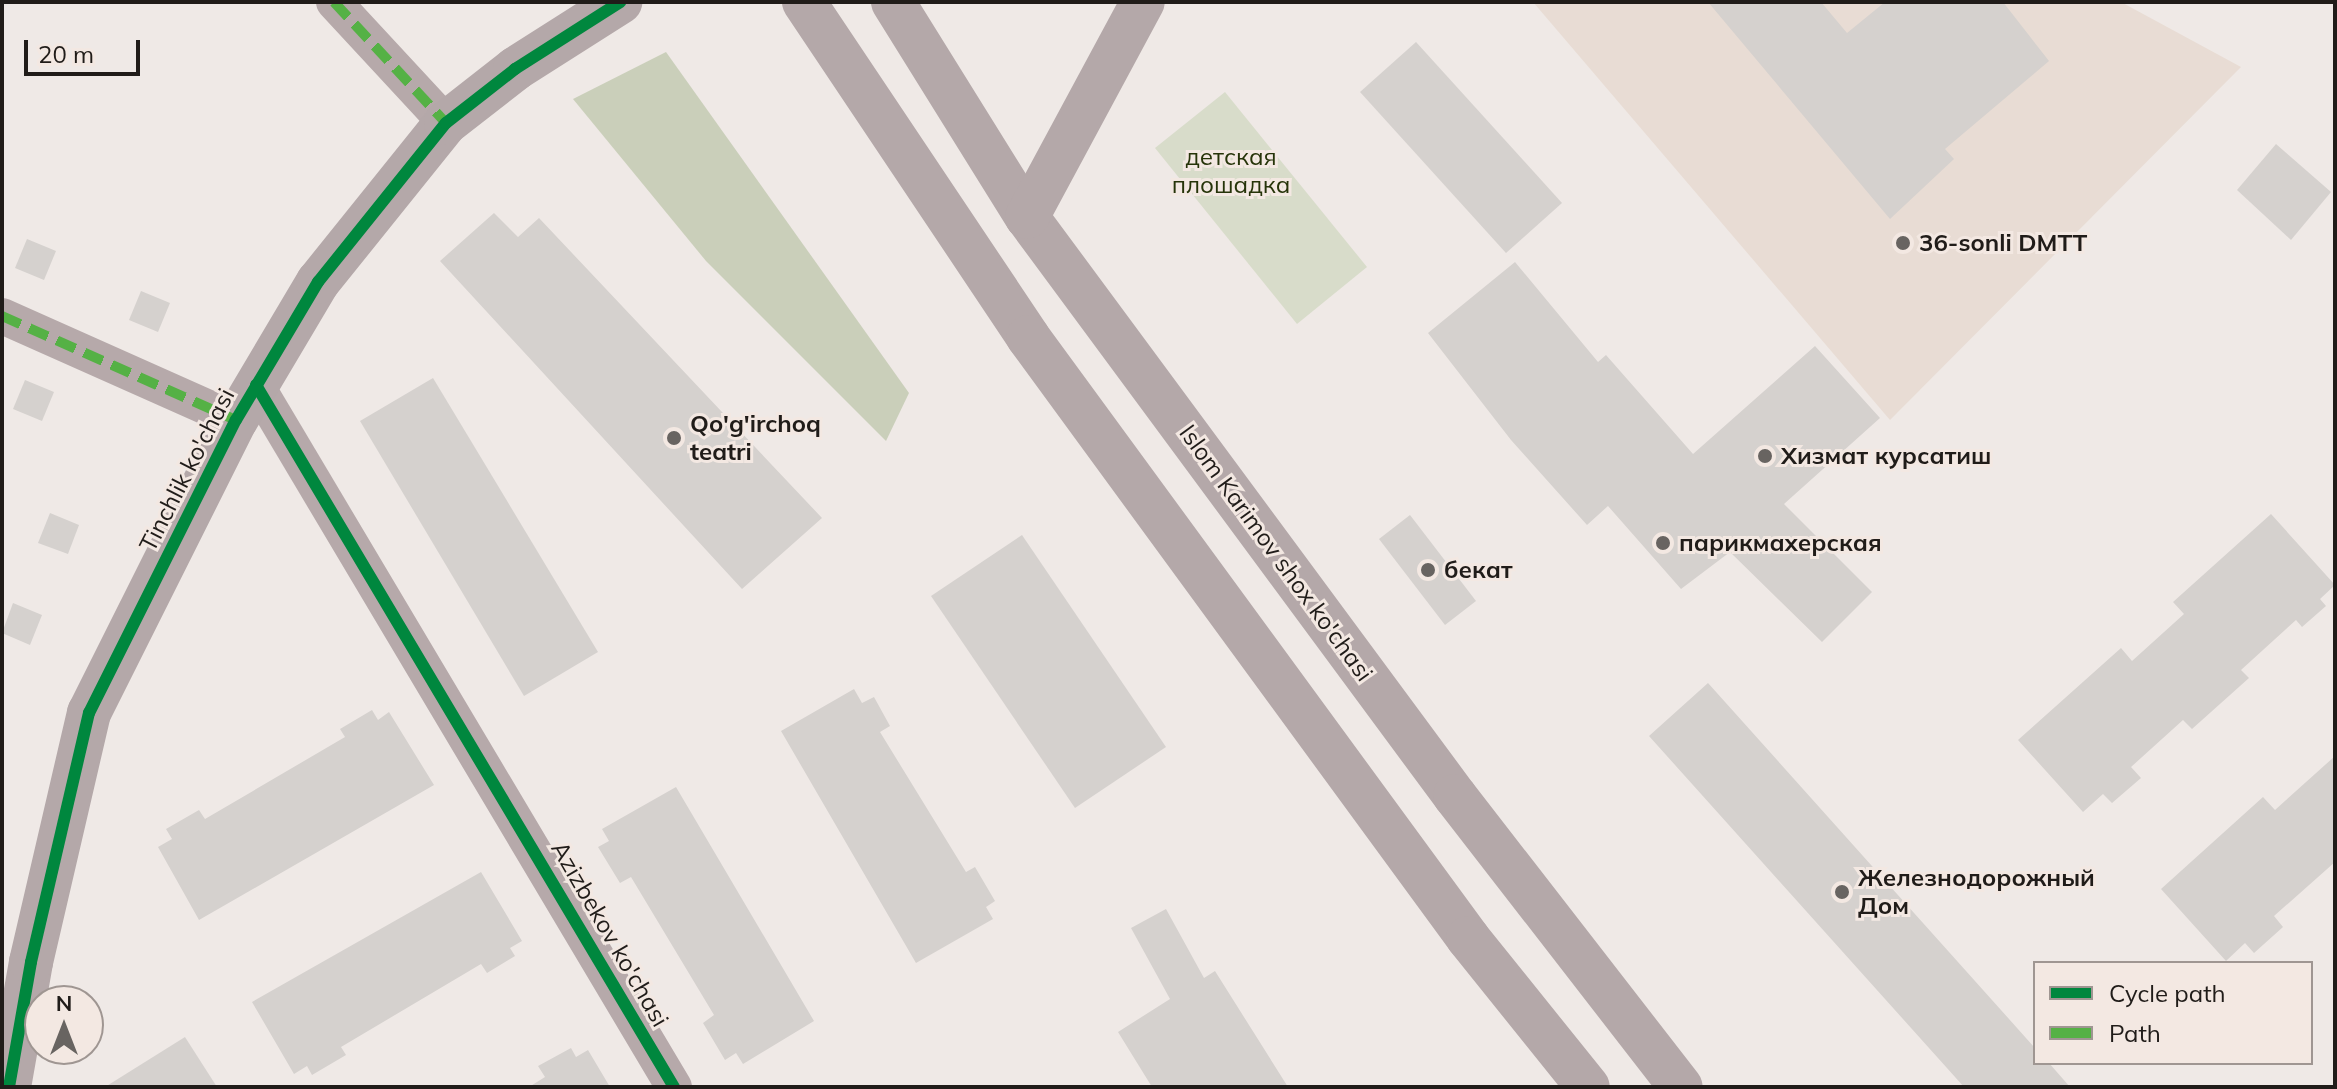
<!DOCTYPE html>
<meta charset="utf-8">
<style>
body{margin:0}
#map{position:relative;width:2337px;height:1089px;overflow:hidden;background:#efe9e6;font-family:Mulish,sans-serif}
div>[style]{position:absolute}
.built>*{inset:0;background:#e8dcd4}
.green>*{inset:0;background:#d8dcca}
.forest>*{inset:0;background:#cacfba}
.building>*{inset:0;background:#d5d1ce}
.street>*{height:36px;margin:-18px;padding:0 18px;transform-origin:18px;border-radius:18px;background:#b6a9aa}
.secondary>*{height:44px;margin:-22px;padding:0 22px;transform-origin:22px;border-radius:22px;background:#b4a8a9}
.quiet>*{height:10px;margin-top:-5px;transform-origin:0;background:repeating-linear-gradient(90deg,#55b145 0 20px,transparent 0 30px)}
.cycleway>*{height:12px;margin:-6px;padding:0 6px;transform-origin:6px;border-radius:6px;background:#00873e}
.dots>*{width:22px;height:22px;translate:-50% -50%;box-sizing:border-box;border:4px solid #f3e8e2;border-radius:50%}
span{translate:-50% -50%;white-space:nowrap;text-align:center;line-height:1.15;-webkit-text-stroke:6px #f3e8e2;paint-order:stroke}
.park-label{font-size:24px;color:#263409}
.poi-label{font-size:24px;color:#201c19;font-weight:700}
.left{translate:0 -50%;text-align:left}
.street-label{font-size:24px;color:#201c19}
.frame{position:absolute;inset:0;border:4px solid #201c19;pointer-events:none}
.legend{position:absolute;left:2033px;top:961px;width:280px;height:104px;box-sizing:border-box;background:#f3e8e2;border:2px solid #9f9692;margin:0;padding:10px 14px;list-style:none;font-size:24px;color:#201c19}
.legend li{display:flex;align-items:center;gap:16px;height:40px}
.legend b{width:40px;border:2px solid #9f9692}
.north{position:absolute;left:24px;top:985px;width:80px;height:80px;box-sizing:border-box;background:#f3e8e2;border:2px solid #9f9692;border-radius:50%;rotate:0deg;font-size:22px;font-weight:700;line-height:32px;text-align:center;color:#201c19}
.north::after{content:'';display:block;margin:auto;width:28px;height:36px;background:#686461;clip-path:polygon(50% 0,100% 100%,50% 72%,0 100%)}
.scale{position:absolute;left:24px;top:40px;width:116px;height:36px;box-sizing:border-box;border:4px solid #201c19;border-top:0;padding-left:10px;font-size:24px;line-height:28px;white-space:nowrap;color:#201c19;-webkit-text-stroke:6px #f3e8e2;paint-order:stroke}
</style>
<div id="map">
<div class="built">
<div style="clip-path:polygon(1533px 2px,2121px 2px,2241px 67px,1890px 420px)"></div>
</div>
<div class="green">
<div style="clip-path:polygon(1225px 92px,1367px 267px,1297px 324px,1155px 148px)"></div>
</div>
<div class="forest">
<div style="clip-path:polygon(666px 52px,909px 393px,886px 441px,706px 261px,573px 99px)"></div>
</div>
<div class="building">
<div style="clip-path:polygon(1708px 2px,1821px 2px,1847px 33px,1885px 2px,2003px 2px,2049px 61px,1945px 149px,1954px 159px,1890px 219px)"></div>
<div style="clip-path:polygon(1416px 42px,1562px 203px,1506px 253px,1360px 92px)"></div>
<div style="clip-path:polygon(2276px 144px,2331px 192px,2291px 240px,2237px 190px)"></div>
<div style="clip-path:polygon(494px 213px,518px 237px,539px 218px,822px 518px,742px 589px,440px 261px)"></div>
<div style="clip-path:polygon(27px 239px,56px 251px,44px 280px,15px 268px)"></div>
<div style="clip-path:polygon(1515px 262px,1598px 362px,1606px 355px,1693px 454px,1815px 346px,1880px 418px,1784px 504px,1872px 592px,1822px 642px,1730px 552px,1681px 589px,1608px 506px,1587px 525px,1511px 440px,1428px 333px)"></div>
<div style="clip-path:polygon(141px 291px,170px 303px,158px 332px,129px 320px)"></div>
<div style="clip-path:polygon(433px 378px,598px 652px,524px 696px,360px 421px)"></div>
<div style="clip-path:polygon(25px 380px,54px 392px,42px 421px,13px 409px)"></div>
<div style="clip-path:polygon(50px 513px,79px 525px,68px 554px,38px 543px)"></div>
<div style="clip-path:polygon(2271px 514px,2335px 585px,2320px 599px,2326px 606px,2302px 627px,2296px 620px,2241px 670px,2249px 678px,2192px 729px,2183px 720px,2131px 767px,2141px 778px,2112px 803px,2103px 794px,2083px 812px,2018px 740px,2121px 648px,2132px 661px,2184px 614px,2173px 602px)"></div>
<div style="clip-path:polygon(1410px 515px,1476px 601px,1445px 625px,1379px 539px)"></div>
<div style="clip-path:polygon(1022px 535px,1166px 747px,1075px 808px,931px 596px)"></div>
<div style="clip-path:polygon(13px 603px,42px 615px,30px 645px,2px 633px)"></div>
<div style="clip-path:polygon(1708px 683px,2035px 1048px,2035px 1063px,2049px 1063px,2070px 1087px,1964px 1087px,1649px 736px)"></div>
<div style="clip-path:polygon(854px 689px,862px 703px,874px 697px,890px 726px,880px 732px,966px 872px,975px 867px,995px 901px,986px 907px,993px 919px,916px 963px,781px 731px)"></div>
<div style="clip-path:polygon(372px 710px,378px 720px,389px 712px,434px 785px,199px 920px,158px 847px,172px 839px,166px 829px,199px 810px,205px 819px,345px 737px,340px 729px)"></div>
<div style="clip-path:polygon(2335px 756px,2335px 862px,2274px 916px,2283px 927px,2254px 953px,2245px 943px,2226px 961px,2161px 889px,2263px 797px,2275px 810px)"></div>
<div style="clip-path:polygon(676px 787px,814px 1021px,743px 1064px,736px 1053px,725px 1060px,703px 1023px,714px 1015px,631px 877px,620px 883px,598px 847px,609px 841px,602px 829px)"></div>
<div style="clip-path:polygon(481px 872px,522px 941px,510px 948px,515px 956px,487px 973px,481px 964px,341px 1047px,346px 1055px,312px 1075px,307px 1066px,294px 1074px,252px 1002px)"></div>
<div style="clip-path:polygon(1166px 909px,1204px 978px,1215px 971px,1288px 1087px,1152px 1087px,1118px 1032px,1170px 999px,1131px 928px)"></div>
<div style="clip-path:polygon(185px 1037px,217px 1087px,105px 1087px)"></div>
<div style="clip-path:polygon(571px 1048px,576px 1057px,588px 1050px,610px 1087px,529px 1087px,545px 1077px,538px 1066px)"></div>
</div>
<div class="street">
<div style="left:334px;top:2px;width:165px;rotate:47.2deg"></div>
<div style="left:2px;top:316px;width:256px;rotate:24deg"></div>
<div style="left:256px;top:385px;width:817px;rotate:59.23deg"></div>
</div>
<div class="secondary">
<div style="left:804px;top:2px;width:403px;rotate:56.2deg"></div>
<div style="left:1028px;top:337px;width:745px;rotate:53.79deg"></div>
<div style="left:1468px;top:938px;width:191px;rotate:51.2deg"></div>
<div style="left:893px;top:2px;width:253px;rotate:58.1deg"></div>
<div style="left:1027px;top:217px;width:720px;rotate:53.53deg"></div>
<div style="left:1455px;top:796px;width:368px;rotate:52.2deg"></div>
<div style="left:1027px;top:217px;width:244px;rotate:-61.7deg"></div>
<div style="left:9px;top:1087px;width:127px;rotate:-80deg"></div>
<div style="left:31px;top:962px;width:256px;rotate:-76.9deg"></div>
<div style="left:89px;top:713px;width:328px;rotate:-63.4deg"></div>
<div style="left:236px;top:420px;width:161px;rotate:-59.3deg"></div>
<div style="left:318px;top:282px;width:204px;rotate:-51.2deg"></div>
<div style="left:446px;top:123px;width:88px;rotate:-38deg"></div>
<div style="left:515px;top:69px;width:125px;rotate:-32.5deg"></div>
</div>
<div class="quiet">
<div style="left:334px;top:2px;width:165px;rotate:47.2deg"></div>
<div style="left:2px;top:316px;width:256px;rotate:24deg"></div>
</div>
<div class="cycleway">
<div style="left:256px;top:385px;width:817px;rotate:59.23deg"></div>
<div style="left:9px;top:1087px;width:127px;rotate:-80deg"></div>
<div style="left:31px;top:962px;width:256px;rotate:-76.9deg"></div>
<div style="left:89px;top:713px;width:328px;rotate:-63.4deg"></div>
<div style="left:236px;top:420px;width:161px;rotate:-59.3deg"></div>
<div style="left:318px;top:282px;width:204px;rotate:-51.2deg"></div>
<div style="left:446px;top:123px;width:88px;rotate:-38deg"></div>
<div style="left:515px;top:69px;width:125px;rotate:-32.5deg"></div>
</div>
<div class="dots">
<div style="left:1903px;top:243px;background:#686461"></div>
<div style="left:674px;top:438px;background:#686461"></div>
<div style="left:1765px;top:456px;background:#686461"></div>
<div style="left:1663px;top:543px;background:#686461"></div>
<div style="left:1428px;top:570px;background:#686461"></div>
<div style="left:1842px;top:892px;background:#686461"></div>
</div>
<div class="park-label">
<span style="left:1231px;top:171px">детская<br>плошадка</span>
</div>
<div class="poi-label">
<span class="left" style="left:1919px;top:243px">36-sonli DMTT</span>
<span class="left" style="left:690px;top:438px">Qo'g'irchoq<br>teatri</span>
<span class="left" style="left:1781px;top:456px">Хизмат курсатиш</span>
<span class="left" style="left:1679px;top:543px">парикмахерская</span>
<span class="left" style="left:1444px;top:570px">бекат</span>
<span class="left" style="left:1858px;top:892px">Железнодорожный<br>Дом</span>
</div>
<div class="street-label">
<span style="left:187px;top:470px;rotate:-63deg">Tinchlik ko'chasi</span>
<span style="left:1276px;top:553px;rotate:54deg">Islom Karimov shox ko'chasi</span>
<span style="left:610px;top:934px;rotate:60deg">Azizbekov ko'chasi</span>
</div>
<div class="frame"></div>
<ul class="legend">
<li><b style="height:10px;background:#00873e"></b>Cycle path</li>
<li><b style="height:10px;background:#55b145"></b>Path</li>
</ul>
<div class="north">N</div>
<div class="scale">20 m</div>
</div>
